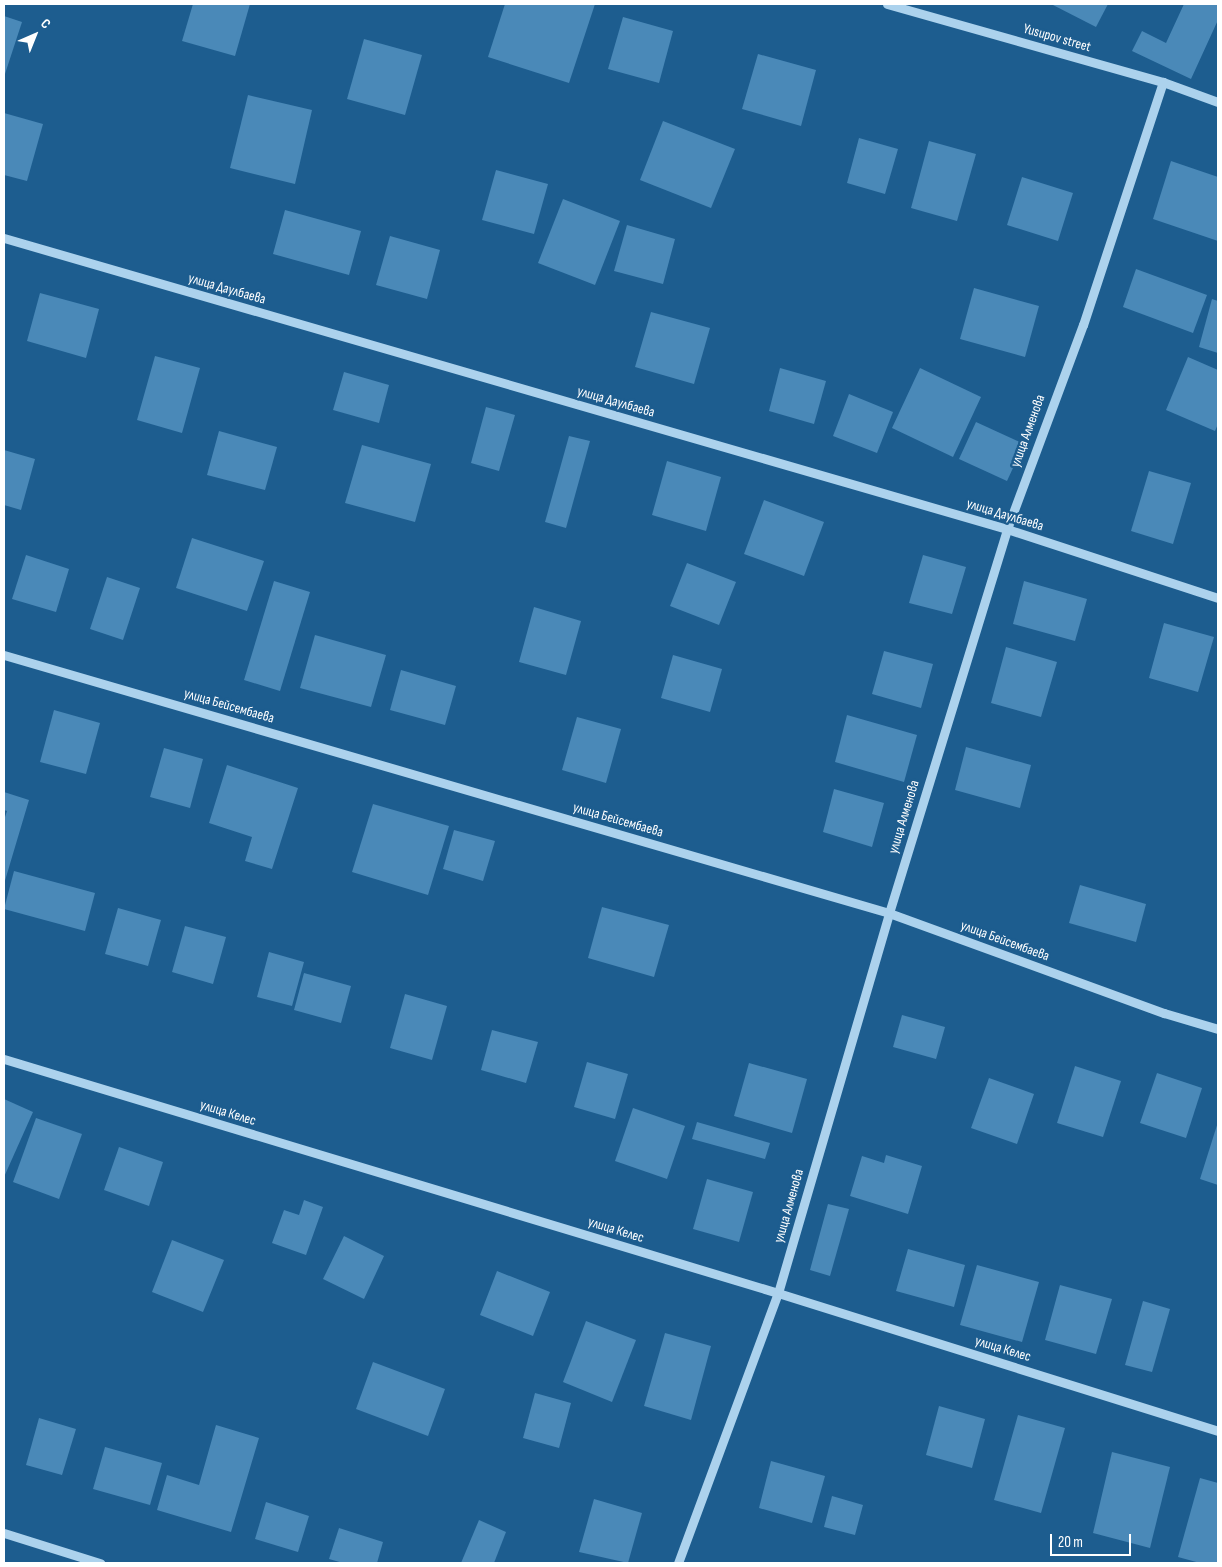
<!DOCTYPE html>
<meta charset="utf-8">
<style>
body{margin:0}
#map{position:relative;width:1222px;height:1567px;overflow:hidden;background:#1d5d8f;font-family:"Sofia Sans Condensed",sans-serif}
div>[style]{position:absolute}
.building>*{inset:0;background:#4a89b8}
.minor>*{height:9px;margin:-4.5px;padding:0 4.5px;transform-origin:4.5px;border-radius:4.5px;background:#acd2ed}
span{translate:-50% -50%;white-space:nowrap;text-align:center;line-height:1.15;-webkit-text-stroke:5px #1d5d8f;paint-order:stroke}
.street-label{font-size:14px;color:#fff}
.frame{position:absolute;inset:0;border:5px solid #fff;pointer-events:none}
.north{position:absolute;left:10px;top:10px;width:50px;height:50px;-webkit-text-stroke:4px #1d5d8f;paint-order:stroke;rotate:44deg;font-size:14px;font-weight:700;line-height:20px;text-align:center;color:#fff}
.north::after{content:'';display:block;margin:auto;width:18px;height:22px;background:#fff;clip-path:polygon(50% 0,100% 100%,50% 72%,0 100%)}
.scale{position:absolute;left:1050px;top:1534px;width:81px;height:22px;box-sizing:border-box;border:2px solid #fff;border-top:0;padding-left:6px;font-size:15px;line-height:18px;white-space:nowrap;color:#fff;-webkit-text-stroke:4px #1d5d8f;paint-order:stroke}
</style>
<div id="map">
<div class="building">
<div style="clip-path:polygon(193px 4px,250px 4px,235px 56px,182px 41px)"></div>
<div style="clip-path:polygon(505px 4px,595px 4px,569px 83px,488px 57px)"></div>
<div style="clip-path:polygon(1051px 4px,1108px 4px,1096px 27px)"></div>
<div style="clip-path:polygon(1184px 4px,1218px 4px,1218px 20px,1191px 79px,1132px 51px,1142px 31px,1166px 43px)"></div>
<div style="clip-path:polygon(4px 16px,22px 22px,4px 77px)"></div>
<div style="clip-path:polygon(623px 17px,673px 31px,659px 83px,608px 69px)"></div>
<div style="clip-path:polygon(364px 39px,422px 55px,405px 115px,347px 99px)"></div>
<div style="clip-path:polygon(758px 54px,816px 70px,801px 126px,742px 109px)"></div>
<div style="clip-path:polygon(248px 95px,312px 110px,295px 184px,230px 168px)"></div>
<div style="clip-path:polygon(4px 113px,43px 124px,27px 181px,4px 175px)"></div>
<div style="clip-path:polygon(663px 121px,735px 149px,711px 208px,640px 180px)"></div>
<div style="clip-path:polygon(859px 138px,898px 149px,885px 194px,847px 183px)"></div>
<div style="clip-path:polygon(929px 141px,976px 154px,957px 221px,911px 208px)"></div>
<div style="clip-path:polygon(1171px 161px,1218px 177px,1218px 241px,1153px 219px)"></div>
<div style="clip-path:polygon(496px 170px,548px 184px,534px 234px,482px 220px)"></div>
<div style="clip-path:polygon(1022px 177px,1073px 193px,1058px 241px,1007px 225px)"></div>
<div style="clip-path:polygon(563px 199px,620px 221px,595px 285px,538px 263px)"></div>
<div style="clip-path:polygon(285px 210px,361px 231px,349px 275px,273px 254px)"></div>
<div style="clip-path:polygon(627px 225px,675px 239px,663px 284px,614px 271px)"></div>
<div style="clip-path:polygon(390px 236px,440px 250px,427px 299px,376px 285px)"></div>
<div style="clip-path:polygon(1136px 269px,1207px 295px,1193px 333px,1123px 307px)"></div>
<div style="clip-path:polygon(974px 288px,1039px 306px,1025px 357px,960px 339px)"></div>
<div style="clip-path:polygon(40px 293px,99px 309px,86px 358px,27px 341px)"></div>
<div style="clip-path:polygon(1212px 299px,1218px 301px,1218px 353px,1199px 347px)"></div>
<div style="clip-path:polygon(651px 312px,710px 328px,694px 384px,635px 367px)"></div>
<div style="clip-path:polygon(155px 356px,200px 368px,182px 433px,137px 420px)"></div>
<div style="clip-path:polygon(1188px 357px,1218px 370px,1218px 424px,1215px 431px,1166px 410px)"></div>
<div style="clip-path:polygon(780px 368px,826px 381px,814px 424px,769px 411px)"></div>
<div style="clip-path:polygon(920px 368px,981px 397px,953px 457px,892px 428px)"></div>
<div style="clip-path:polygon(344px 372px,389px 385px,379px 423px,333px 410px)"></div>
<div style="clip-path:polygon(849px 394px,893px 412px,877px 453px,833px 436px)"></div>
<div style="clip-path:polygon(486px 407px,515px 415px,499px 471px,471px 463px)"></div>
<div style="clip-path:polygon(976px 422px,1024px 444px,1007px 481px,959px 459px)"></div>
<div style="clip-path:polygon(219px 431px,277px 447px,265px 490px,207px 475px)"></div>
<div style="clip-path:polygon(569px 436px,590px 441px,566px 528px,545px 522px)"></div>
<div style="clip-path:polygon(362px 445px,431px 464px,415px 522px,345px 503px)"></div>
<div style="clip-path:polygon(4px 450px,35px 459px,21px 510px,4px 505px)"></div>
<div style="clip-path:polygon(667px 461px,721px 477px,706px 531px,652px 515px)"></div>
<div style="clip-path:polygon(1149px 471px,1191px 483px,1173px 544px,1131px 531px)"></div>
<div style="clip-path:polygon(764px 500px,824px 522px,804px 576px,744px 554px)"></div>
<div style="clip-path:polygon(192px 538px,264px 561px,247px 611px,176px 588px)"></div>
<div style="clip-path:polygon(26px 555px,69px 569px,56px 612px,12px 599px)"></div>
<div style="clip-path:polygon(923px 555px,966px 567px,952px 614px,909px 603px)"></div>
<div style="clip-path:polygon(687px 563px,736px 582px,719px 625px,670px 606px)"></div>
<div style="clip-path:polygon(107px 577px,140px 588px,123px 640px,90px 629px)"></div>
<div style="clip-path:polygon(274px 581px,310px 592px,280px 691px,244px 680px)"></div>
<div style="clip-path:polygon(1024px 581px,1087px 599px,1075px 641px,1013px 624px)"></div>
<div style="clip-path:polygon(534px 607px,581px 621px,566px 675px,519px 662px)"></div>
<div style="clip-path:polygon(1164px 623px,1214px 637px,1198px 692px,1149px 678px)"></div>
<div style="clip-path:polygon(315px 635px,386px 655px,371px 707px,300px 688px)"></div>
<div style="clip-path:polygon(1006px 647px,1057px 662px,1041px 717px,991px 703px)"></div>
<div style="clip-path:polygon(884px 651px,933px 664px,921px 708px,872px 694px)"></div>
<div style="clip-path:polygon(673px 655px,722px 669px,710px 712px,661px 698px)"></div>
<div style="clip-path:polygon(401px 670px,456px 686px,445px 725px,390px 710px)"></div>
<div style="clip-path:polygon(54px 710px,100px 723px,86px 774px,40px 762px)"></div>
<div style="clip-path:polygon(847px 715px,917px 735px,904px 782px,835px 762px)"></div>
<div style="clip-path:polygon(577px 717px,621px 729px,606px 783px,562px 770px)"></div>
<div style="clip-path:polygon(966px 747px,1031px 765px,1020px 808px,955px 790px)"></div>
<div style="clip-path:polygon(164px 748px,203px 759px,190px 808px,150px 797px)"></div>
<div style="clip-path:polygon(227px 765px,298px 788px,272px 869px,245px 861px,252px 837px,209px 823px)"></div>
<div style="clip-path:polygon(834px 789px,884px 803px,872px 847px,823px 832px)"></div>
<div style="clip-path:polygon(4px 792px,29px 800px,4px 884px,4px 820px,7px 811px,4px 810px)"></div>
<div style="clip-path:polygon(373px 804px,449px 826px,428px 895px,352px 872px)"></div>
<div style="clip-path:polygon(454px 830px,495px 841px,483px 881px,443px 869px)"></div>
<div style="clip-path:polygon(14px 871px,95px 893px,85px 931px,4px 909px)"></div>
<div style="clip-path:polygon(1080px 885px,1146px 904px,1136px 942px,1069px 923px)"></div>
<div style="clip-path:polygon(602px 907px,669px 925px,654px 977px,588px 958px)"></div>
<div style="clip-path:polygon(118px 908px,161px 920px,148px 966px,105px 954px)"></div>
<div style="clip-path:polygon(185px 926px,226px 937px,213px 984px,172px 972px)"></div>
<div style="clip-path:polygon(269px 952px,304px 962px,292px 1006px,257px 997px)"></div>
<div style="clip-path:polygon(304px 973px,351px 986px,341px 1023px,294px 1010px)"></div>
<div style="clip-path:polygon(405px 994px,447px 1006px,432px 1060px,390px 1048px)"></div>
<div style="clip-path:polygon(902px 1015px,945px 1027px,936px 1059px,893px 1047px)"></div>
<div style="clip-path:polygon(492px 1030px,538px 1042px,526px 1083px,481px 1070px)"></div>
<div style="clip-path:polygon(587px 1062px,628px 1074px,615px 1119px,574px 1107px)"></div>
<div style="clip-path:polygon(749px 1063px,807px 1079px,792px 1133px,734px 1116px)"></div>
<div style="clip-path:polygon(1075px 1066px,1121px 1081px,1103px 1137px,1057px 1123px)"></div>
<div style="clip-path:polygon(1157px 1073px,1202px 1088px,1186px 1138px,1140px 1123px)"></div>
<div style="clip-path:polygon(989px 1078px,1034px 1094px,1017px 1144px,971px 1128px)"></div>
<div style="clip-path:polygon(4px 1099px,33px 1112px,4px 1177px)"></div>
<div style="clip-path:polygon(633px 1108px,685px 1126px,667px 1179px,615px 1161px)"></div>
<div style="clip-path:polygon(36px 1118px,82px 1134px,59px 1199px,13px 1182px)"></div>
<div style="clip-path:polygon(697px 1122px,770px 1143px,765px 1159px,692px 1139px)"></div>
<div style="clip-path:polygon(1218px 1122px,1218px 1185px,1200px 1179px)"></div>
<div style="clip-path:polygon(119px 1147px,163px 1162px,149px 1206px,104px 1190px)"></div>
<div style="clip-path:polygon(886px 1155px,922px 1166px,908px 1214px,850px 1196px,862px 1156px,884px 1163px)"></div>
<div style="clip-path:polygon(707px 1179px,753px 1192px,739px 1242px,693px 1229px)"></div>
<div style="clip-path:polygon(304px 1200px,323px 1207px,306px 1255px,272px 1243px,284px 1210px,299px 1215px)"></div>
<div style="clip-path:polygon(828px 1204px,849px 1209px,830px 1276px,810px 1270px)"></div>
<div style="clip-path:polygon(344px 1236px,384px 1256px,364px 1299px,323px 1279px)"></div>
<div style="clip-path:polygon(172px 1240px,224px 1260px,203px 1312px,152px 1292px)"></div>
<div style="clip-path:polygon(908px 1249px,965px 1265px,954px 1307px,896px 1291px)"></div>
<div style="clip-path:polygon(977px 1265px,1039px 1282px,1022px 1342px,960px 1325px)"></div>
<div style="clip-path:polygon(497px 1271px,550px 1292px,533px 1336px,480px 1315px)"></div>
<div style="clip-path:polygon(1060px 1285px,1112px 1299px,1096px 1354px,1045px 1340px)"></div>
<div style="clip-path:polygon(1143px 1301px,1170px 1309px,1152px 1372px,1125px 1365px)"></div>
<div style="clip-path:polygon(586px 1321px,636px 1340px,612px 1402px,563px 1382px)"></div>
<div style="clip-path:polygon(665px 1333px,711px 1346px,691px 1420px,644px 1406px)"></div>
<div style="clip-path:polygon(373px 1362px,445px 1389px,428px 1436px,356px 1409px)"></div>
<div style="clip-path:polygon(535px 1393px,571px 1403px,559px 1448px,523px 1438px)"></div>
<div style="clip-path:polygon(939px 1406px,985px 1419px,972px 1468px,926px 1455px)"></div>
<div style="clip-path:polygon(1018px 1415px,1065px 1428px,1041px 1513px,994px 1500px)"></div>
<div style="clip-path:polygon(39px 1418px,76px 1429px,62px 1475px,26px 1465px)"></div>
<div style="clip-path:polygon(216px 1425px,259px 1438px,231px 1532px,157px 1510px,167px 1475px,199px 1485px)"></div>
<div style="clip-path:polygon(105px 1447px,162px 1463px,150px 1505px,93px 1489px)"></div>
<div style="clip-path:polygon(1112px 1452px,1170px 1467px,1150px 1548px,1093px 1533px)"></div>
<div style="clip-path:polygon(771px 1461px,825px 1476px,812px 1523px,759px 1508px)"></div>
<div style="clip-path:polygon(1200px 1478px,1218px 1483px,1218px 1563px,1200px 1563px,1178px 1557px)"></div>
<div style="clip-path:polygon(832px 1496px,863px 1505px,855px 1535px,824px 1527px)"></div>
<div style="clip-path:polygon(594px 1499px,642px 1513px,628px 1563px,579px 1552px)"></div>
<div style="clip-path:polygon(266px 1502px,309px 1516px,298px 1552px,255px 1539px)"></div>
<div style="clip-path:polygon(479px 1520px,506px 1532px,494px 1563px,461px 1563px)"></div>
<div style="clip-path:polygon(339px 1528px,383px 1542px,377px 1563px,343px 1563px,329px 1559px)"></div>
</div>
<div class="minor">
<div style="left:887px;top:4px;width:287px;rotate:15.8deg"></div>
<div style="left:1163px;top:82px;width:59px;rotate:20deg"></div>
<div style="left:4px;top:238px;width:1044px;rotate:16.18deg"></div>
<div style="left:1007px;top:529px;width:222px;rotate:18.1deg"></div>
<div style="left:4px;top:655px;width:922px;rotate:16.25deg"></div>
<div style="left:889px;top:913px;width:293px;rotate:20deg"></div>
<div style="left:1164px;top:1013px;width:56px;rotate:16.5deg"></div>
<div style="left:4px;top:1059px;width:809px;rotate:16.82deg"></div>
<div style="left:778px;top:1293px;width:461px;rotate:17.4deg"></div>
<div style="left:4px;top:1533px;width:101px;rotate:17.4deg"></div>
<div style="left:678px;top:1563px;width:288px;rotate:-69.7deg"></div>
<div style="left:778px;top:1293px;width:396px;rotate:-73.7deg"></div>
<div style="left:889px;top:913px;width:402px;rotate:-72.9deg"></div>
<div style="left:1007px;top:529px;width:218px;rotate:-69.6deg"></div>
<div style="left:1083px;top:325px;width:256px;rotate:-71.8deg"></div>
</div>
<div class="street-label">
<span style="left:1057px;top:38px;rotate:16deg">Yusupov street</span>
<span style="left:227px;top:289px;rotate:16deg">улица Даулбаева</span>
<span style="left:616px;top:402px;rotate:16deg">улица Даулбаева</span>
<span style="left:1028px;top:431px;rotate:-70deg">улица Алменова</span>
<span style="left:1005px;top:515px;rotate:17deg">улица Даулбаева</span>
<span style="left:229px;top:706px;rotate:16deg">улица Бейсембаева</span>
<span style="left:904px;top:817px;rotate:-73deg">улица Алменова</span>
<span style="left:618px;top:820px;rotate:16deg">улица Бейсембаева</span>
<span style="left:1005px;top:941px;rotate:20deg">улица Бейсембаева</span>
<span style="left:228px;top:1113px;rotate:17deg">улица Келес</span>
<span style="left:789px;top:1206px;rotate:-74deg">улица Алменова</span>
<span style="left:616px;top:1230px;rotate:17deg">улица Келес</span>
<span style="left:1003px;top:1349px;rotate:17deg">улица Келес</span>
</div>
<div class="frame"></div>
<div class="north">С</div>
<div class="scale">20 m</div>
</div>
